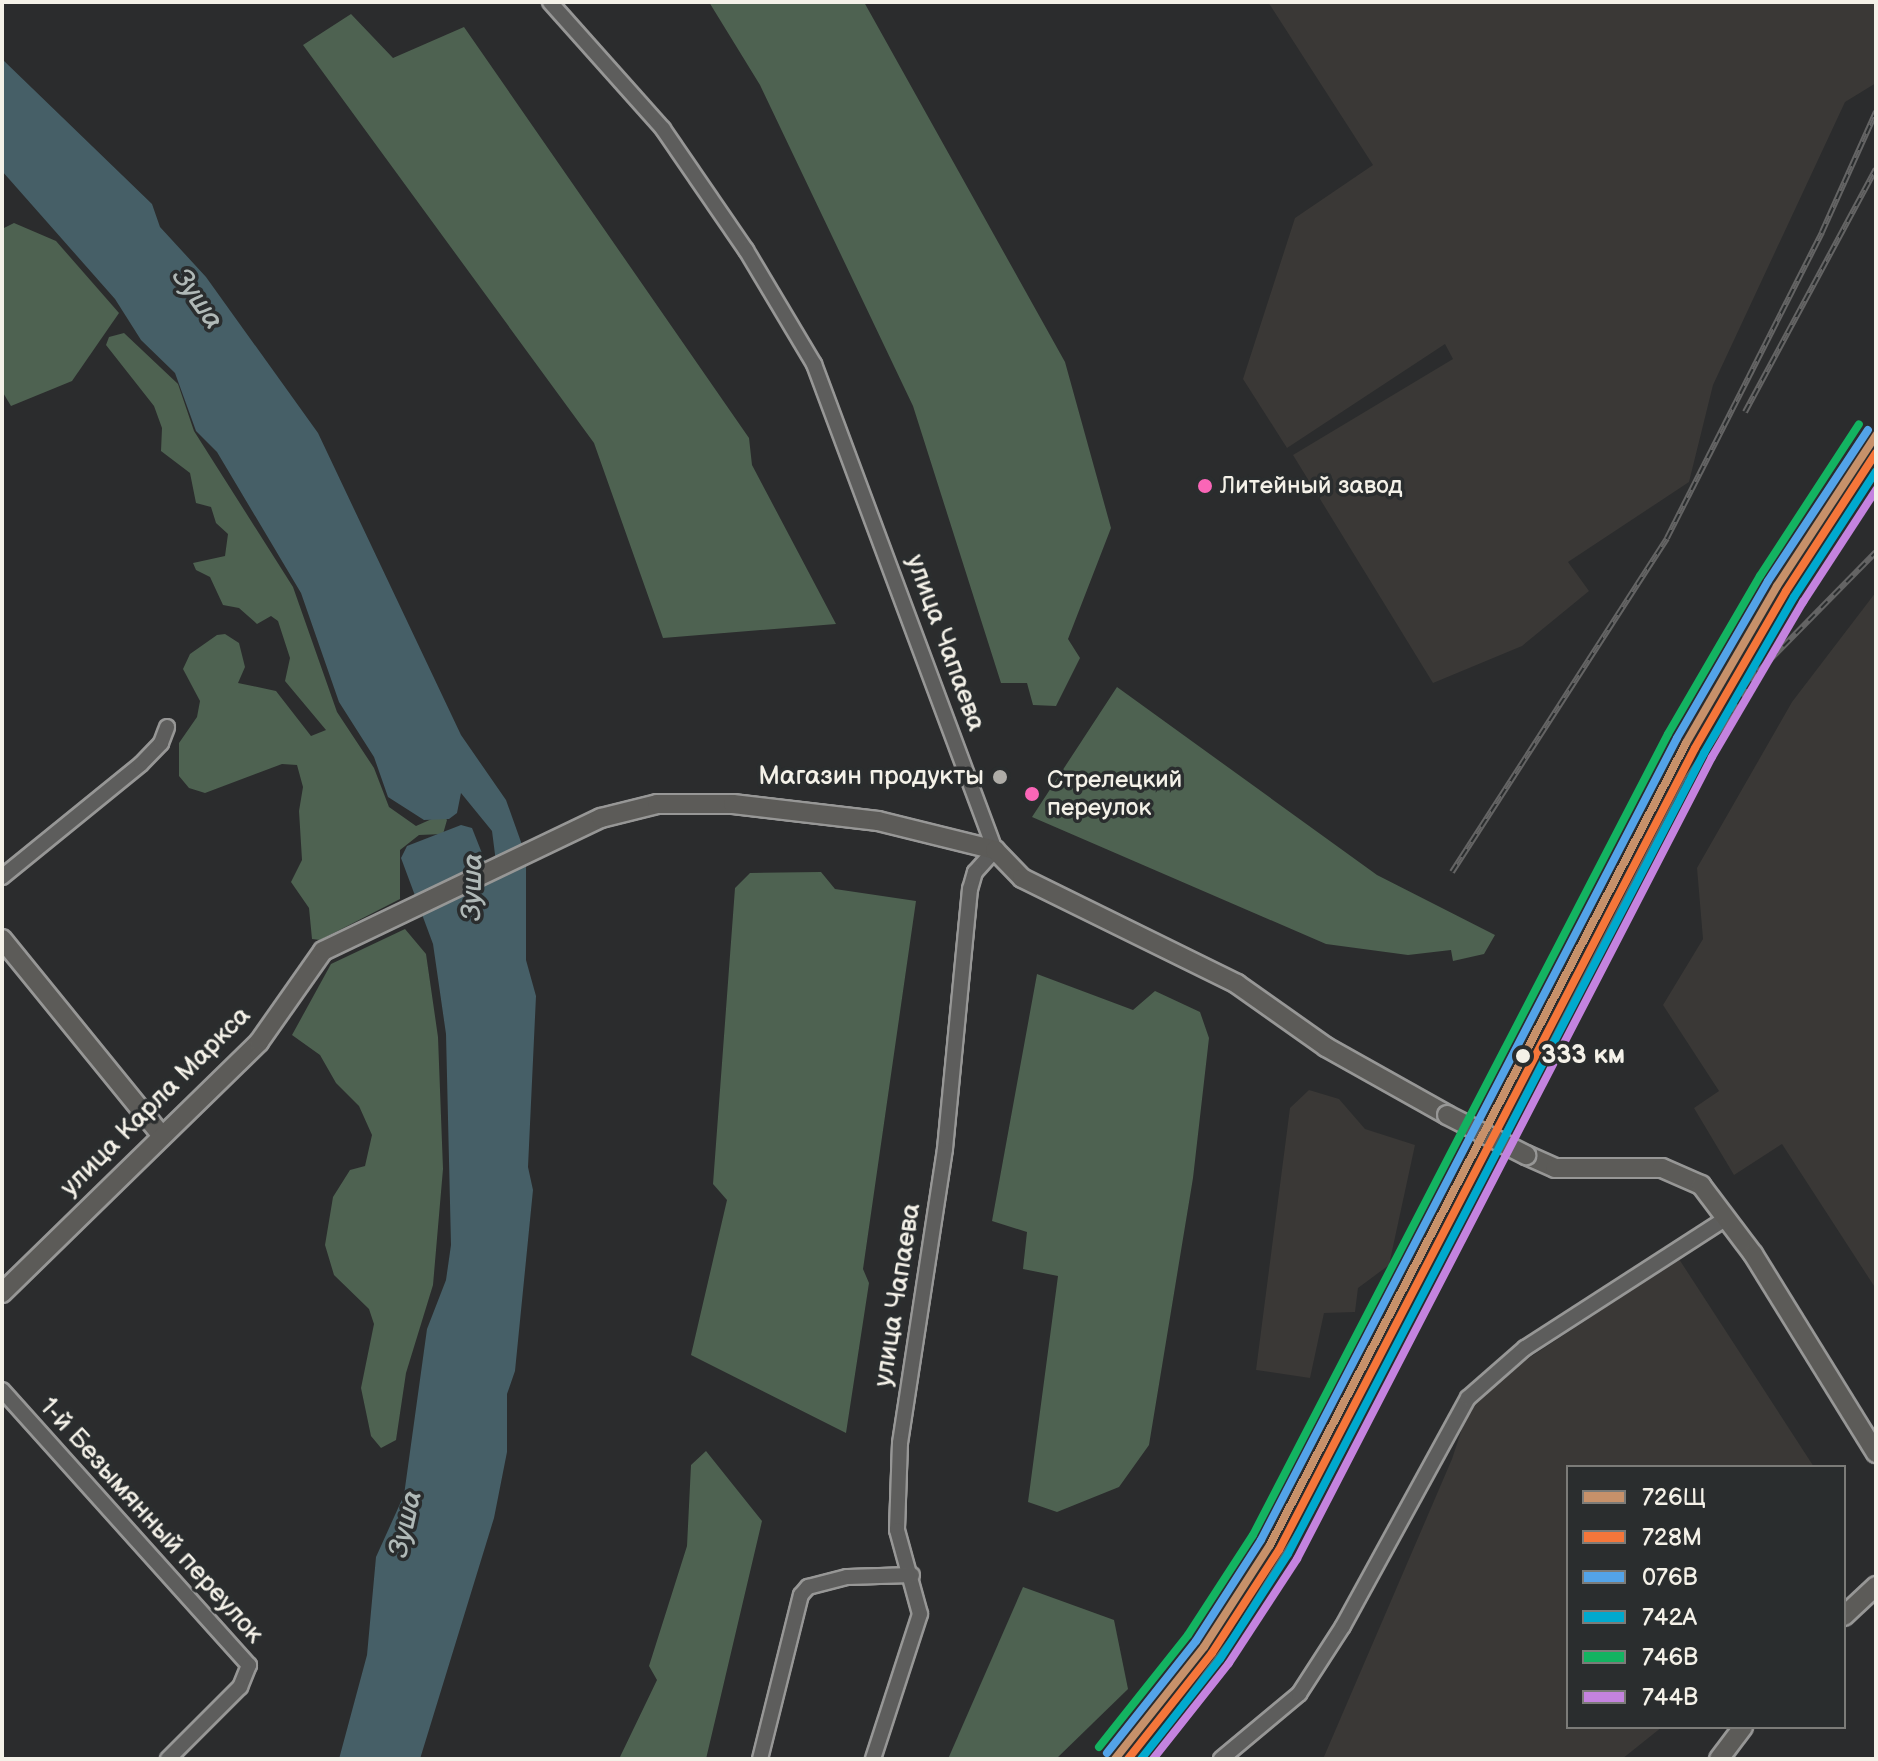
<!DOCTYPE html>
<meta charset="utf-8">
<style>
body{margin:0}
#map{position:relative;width:1878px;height:1761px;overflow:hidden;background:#2b2c2d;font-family:"Balsamiq Sans",sans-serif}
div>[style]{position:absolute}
.built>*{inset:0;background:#3a3836}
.green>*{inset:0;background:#4e6251}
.water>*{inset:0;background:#465f67}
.roads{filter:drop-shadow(2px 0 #979796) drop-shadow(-2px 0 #979796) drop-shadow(0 2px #979796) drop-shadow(0 -2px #979796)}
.minor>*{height:14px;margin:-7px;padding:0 7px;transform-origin:7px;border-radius:7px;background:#5d5d5c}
.major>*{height:18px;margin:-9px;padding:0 9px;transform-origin:9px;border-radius:9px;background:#5c5b58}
.rail>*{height:6px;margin-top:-3px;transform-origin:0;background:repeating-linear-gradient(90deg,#2a2d2e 0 9px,#646464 0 18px);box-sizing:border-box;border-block:2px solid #646464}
.bridges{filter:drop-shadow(2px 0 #979796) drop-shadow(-2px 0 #979796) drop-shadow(0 2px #979796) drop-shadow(0 -2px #979796)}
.major-bridge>*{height:18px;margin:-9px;padding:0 9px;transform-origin:9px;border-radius:9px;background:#5c5b58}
.rail-1>*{height:8px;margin:-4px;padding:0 4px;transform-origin:4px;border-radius:4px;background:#c7916a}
.rail-2>*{height:8px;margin:-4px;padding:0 4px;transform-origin:4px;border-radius:4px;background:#f5763a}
.rail-3>*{height:8px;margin:-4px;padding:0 4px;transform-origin:4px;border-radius:4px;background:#53a3e8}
.rail-4>*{height:8px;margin:-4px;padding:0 4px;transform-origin:4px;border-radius:4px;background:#00a9ce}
.rail-5>*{height:8px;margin:-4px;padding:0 4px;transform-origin:4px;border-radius:4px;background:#13b361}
.rail-6>*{height:8px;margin:-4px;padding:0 4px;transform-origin:4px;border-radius:4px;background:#c483df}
.dots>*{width:22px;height:22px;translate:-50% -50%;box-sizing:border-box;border:4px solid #2a2d2e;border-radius:50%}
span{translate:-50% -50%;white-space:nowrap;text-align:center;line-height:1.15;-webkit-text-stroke:7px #2a2d2e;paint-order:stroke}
.bus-label{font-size:24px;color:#f4f1e8}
.left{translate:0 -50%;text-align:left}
.street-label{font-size:26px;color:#f4f1e8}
.poi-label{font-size:26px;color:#f4f1e8}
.right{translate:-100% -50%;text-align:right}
.stop-label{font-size:26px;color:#f4f1e8;font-weight:700}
.water-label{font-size:28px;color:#b0b9b7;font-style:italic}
.frame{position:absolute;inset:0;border:4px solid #f4f1e8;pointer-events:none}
.legend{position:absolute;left:1566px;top:1465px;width:280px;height:264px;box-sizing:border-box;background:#2a2d2e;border:2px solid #7b7b78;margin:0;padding:10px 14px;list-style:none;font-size:24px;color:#f4f1e8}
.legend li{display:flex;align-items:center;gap:16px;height:40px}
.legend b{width:40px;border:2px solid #7b7b78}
</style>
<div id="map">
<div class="built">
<div style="clip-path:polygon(1268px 2px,1876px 2px,1876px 83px,1845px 102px,1713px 385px,1689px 482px,1568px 562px,1589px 591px,1522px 646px,1433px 683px,1293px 455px,1453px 359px,1445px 344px,1287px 448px,1243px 379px,1295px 218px,1373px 165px)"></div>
<div style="clip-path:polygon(1876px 592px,1876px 1289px,1782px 1144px,1734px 1175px,1694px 1108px,1719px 1091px,1663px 1005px,1703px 939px,1697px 868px,1792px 702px)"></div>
<div style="clip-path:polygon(1309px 1090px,1339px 1099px,1365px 1129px,1415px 1145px,1389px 1265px,1358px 1288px,1355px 1312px,1324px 1313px,1310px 1378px,1256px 1370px,1290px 1108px)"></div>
<div style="clip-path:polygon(1679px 1259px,1814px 1467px,1568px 1467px,1568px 1727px,1662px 1727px,1622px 1759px,1323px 1759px,1452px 1459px,1473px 1395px)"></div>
</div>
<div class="green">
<div style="clip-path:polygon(709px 2px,864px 2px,1065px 362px,1111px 528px,1068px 639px,1080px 658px,1056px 706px,1033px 705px,1027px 683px,1001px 683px,913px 406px,760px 85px)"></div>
<div style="clip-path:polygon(351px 14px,393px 58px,464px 27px,749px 438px,752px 465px,836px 624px,663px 638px,594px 443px,303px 45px)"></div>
<div style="clip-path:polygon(14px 223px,56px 241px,119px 313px,72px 381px,11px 406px,2px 391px,2px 229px)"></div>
<div style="clip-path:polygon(124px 333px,178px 384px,194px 431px,293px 587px,337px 712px,374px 768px,389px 807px,416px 826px,443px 814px,447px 820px,443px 834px,419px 835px,400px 850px,400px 899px,320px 940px,312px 939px,309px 908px,291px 882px,302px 860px,299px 811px,303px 787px,297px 765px,282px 764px,205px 793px,189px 788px,179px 776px,179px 743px,197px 717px,200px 701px,183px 669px,190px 654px,217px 635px,225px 634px,239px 643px,245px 667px,238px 683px,276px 691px,311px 736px,326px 730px,285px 681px,290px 658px,278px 621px,271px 616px,257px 624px,239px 608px,223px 605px,210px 577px,196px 570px,193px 563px,225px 556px,228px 534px,216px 523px,211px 507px,196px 503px,190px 473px,161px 451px,162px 428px,154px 406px,106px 345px,109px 337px)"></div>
<div style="clip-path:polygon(1117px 687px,1377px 875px,1495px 935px,1484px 954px,1453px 961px,1451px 950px,1408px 955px,1326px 944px,1032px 817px)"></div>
<div style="clip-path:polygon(821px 872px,835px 889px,916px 901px,863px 1269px,869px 1283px,846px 1433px,691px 1355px,727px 1200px,713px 1184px,735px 888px,750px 873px)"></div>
<div style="clip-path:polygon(405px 929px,426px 954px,438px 1037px,443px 1169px,433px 1285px,406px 1373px,396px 1440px,381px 1448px,371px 1436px,361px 1388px,374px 1324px,369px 1309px,334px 1275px,325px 1245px,333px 1197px,350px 1170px,365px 1166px,372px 1135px,359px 1106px,336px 1083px,320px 1055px,292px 1035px,331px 964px)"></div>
<div style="clip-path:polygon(1037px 974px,1133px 1010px,1155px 991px,1200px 1012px,1209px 1038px,1193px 1178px,1149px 1445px,1119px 1487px,1057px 1512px,1028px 1502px,1058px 1276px,1023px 1269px,1027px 1232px,992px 1221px)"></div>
<div style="clip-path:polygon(706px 1451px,762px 1521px,706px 1759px,619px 1759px,657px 1680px,649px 1666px,687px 1546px,691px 1465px)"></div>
<div style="clip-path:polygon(1023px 1587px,1114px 1620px,1128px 1689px,1056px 1759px,948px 1759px)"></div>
</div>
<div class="water">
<div style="clip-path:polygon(2px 59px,152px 204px,160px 227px,206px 277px,318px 433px,461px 735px,506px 800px,526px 856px,526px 960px,536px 996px,528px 1167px,533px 1190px,515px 1371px,507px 1394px,507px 1452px,494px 1518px,420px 1759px,339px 1759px,367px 1655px,376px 1557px,404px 1495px,427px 1329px,446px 1280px,451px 1245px,446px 1034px,433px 944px,401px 858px,407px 846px,461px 825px,472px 828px,493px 881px,498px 878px,492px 831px,461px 793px,457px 813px,449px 819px,424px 820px,388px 797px,374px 757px,339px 702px,301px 593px,217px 452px,196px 431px,175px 373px,141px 340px,115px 299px,2px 171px)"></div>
</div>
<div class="roads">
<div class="minor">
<div style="left:550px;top:2px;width:170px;rotate:48.3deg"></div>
<div style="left:663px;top:129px;width:147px;rotate:55.6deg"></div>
<div style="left:746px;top:250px;width:133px;rotate:59.2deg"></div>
<div style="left:814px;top:364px;width:519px;rotate:69.57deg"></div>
<div style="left:995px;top:850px;width:30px;rotate:132deg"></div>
<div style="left:975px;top:872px;width:18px;rotate:106deg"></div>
<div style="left:970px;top:889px;width:261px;rotate:95.5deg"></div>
<div style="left:945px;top:1149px;width:297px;rotate:98.7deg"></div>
<div style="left:900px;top:1443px;width:87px;rotate:92deg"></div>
<div style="left:897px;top:1530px;width:87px;rotate:74.7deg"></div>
<div style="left:920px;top:1614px;width:152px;rotate:108deg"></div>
<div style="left:2px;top:877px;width:179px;rotate:-39.1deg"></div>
<div style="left:141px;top:764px;width:29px;rotate:-46deg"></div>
<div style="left:161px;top:743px;width:17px;rotate:-69deg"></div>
<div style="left:2px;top:1390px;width:370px;rotate:48.1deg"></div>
<div style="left:249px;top:1665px;width:24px;rotate:112deg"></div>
<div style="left:240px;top:1687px;width:102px;rotate:135deg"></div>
<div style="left:760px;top:1759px;width:169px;rotate:-76deg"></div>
<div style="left:801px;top:1595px;width:11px;rotate:-49deg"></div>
<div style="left:808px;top:1587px;width:40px;rotate:-14.4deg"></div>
<div style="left:847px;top:1577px;width:65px;rotate:-1.8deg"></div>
<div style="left:1221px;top:1759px;width:102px;rotate:-39.8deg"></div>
<div style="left:1299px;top:1694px;width:81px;rotate:-57.1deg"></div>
<div style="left:1343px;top:1626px;width:260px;rotate:-61.3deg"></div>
<div style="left:1468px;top:1398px;width:76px;rotate:-41.3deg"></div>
<div style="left:1525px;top:1348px;width:240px;rotate:-32.8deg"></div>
</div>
<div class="major">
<div style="left:2px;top:939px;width:254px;rotate:50.9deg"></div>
<div style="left:1526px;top:1155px;width:32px;rotate:24deg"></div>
<div style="left:1555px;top:1168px;width:107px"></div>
<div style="left:1662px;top:1168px;width:43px;rotate:23.6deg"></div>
<div style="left:1701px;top:1185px;width:86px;rotate:53deg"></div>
<div style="left:1753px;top:1254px;width:234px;rotate:58.3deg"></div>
<div style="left:2px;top:1293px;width:359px;rotate:-44.3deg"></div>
<div style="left:259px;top:1042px;width:111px;rotate:-54.9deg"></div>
<div style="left:323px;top:951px;width:308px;rotate:-25.6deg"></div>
<div style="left:601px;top:818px;width:58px;rotate:-14deg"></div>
<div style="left:657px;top:804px;width:76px"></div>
<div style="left:733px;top:804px;width:146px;rotate:6.7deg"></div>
<div style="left:878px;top:821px;width:121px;rotate:13.9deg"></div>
<div style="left:995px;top:850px;width:39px;rotate:46deg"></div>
<div style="left:1022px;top:878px;width:240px;rotate:26.2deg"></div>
<div style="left:1237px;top:984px;width:109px;rotate:35.3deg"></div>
<div style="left:1326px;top:1047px;width:139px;rotate:29.3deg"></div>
<div style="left:1844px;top:1616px;width:44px;rotate:-43.2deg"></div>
<div style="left:1719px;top:1759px;width:40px;rotate:-53deg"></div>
</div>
</div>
<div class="rail">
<div style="left:1745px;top:412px;width:276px;rotate:-61.7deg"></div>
<div style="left:1452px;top:872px;width:397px;rotate:-57.2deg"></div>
<div style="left:1667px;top:538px;width:343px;rotate:-63.1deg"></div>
<div style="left:1822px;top:232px;width:132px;rotate:-65.8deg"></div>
<div style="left:1142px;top:1759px;width:154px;rotate:-53.2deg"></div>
<div style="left:1234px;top:1636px;width:148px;rotate:-58.2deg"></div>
<div style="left:1312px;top:1510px;width:822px;rotate:-62.84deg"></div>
<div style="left:1687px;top:779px;width:128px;rotate:-56.4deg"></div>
<div style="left:1758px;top:672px;width:168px;rotate:-45.5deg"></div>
</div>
<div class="bridges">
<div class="major-bridge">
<div style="left:1447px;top:1115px;width:89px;rotate:26.9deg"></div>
</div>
</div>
<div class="rail-1">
<div style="left:1115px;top:1759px;width:143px;rotate:-51.5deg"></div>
<div style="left:1204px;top:1647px;width:121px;rotate:-57.1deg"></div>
<div style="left:1270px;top:1545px;width:903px;rotate:-62.58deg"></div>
<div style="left:1686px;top:743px;width:181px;rotate:-59.9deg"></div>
<div style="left:1777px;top:586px;width:181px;rotate:-56.7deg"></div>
</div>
<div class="rail-2">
<div style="left:1128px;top:1759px;width:135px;rotate:-51.6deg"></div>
<div style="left:1212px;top:1653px;width:123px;rotate:-57deg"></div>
<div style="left:1279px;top:1550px;width:903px;rotate:-62.58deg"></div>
<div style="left:1695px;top:748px;width:181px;rotate:-59.9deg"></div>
<div style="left:1786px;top:591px;width:165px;rotate:-56.9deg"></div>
</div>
<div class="rail-3">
<div style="left:1107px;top:1753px;width:143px;rotate:-51.5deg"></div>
<div style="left:1196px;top:1641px;width:120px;rotate:-57.2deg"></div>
<div style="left:1261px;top:1540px;width:903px;rotate:-62.58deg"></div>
<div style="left:1677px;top:738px;width:181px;rotate:-59.9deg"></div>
<div style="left:1768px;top:581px;width:181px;rotate:-56.5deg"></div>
</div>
<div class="rail-4">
<div style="left:1141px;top:1759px;width:127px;rotate:-51.7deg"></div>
<div style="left:1220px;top:1659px;width:125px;rotate:-57.1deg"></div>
<div style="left:1288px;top:1554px;width:903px;rotate:-62.55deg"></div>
<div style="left:1704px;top:753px;width:180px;rotate:-60deg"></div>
<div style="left:1794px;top:597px;width:150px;rotate:-56.9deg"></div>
</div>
<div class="rail-5">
<div style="left:1099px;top:1747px;width:143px;rotate:-51.5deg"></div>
<div style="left:1188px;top:1635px;width:119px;rotate:-57deg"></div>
<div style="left:1253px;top:1535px;width:902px;rotate:-62.61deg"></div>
<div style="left:1668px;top:734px;width:183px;rotate:-59.8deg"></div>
<div style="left:1760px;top:576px;width:181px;rotate:-56.9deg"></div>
</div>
<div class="rail-6">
<div style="left:1153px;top:1759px;width:122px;rotate:-51.6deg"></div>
<div style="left:1229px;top:1663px;width:124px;rotate:-56.8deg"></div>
<div style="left:1297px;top:1559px;width:903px;rotate:-62.64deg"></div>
<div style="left:1712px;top:757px;width:180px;rotate:-59.6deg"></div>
<div style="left:1803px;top:602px;width:134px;rotate:-56.9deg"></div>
</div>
<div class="dots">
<div style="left:1205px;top:486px;background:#fa66b7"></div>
<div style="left:1000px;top:777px;background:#aeaca7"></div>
<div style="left:1032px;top:794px;background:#fa66b7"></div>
<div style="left:1523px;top:1056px;background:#f4f1e8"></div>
</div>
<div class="bus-label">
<span class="left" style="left:1220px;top:486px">Литейный завод</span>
<span class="left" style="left:1047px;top:794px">Стрелецкий<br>переулок</span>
</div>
<div class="street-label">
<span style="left:945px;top:643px;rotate:70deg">улица Чапаева</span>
<span style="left:156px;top:1102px;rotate:-45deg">улица Карла Маркса</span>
<span style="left:898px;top:1295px;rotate:-81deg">улица Чапаева</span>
<span style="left:151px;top:1521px;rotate:48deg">1-й Безымянный переулок</span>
</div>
<div class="poi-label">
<span class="right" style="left:984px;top:777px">Магазин продукты</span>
</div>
<div class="stop-label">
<span class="left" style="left:1541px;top:1056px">333 км</span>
</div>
<div class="water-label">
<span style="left:197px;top:299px;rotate:55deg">Зуша</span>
<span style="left:473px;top:887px;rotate:-89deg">Зуша</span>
<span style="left:406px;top:1524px;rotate:-77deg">Зуша</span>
</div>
<div class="frame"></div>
<ul class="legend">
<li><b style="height:10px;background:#c7916a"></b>726Щ</li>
<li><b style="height:10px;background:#f5763a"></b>728М</li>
<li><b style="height:10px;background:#53a3e8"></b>076В</li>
<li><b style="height:10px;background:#00a9ce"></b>742А</li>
<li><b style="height:10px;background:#13b361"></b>746В</li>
<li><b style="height:10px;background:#c483df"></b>744В</li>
</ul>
</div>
